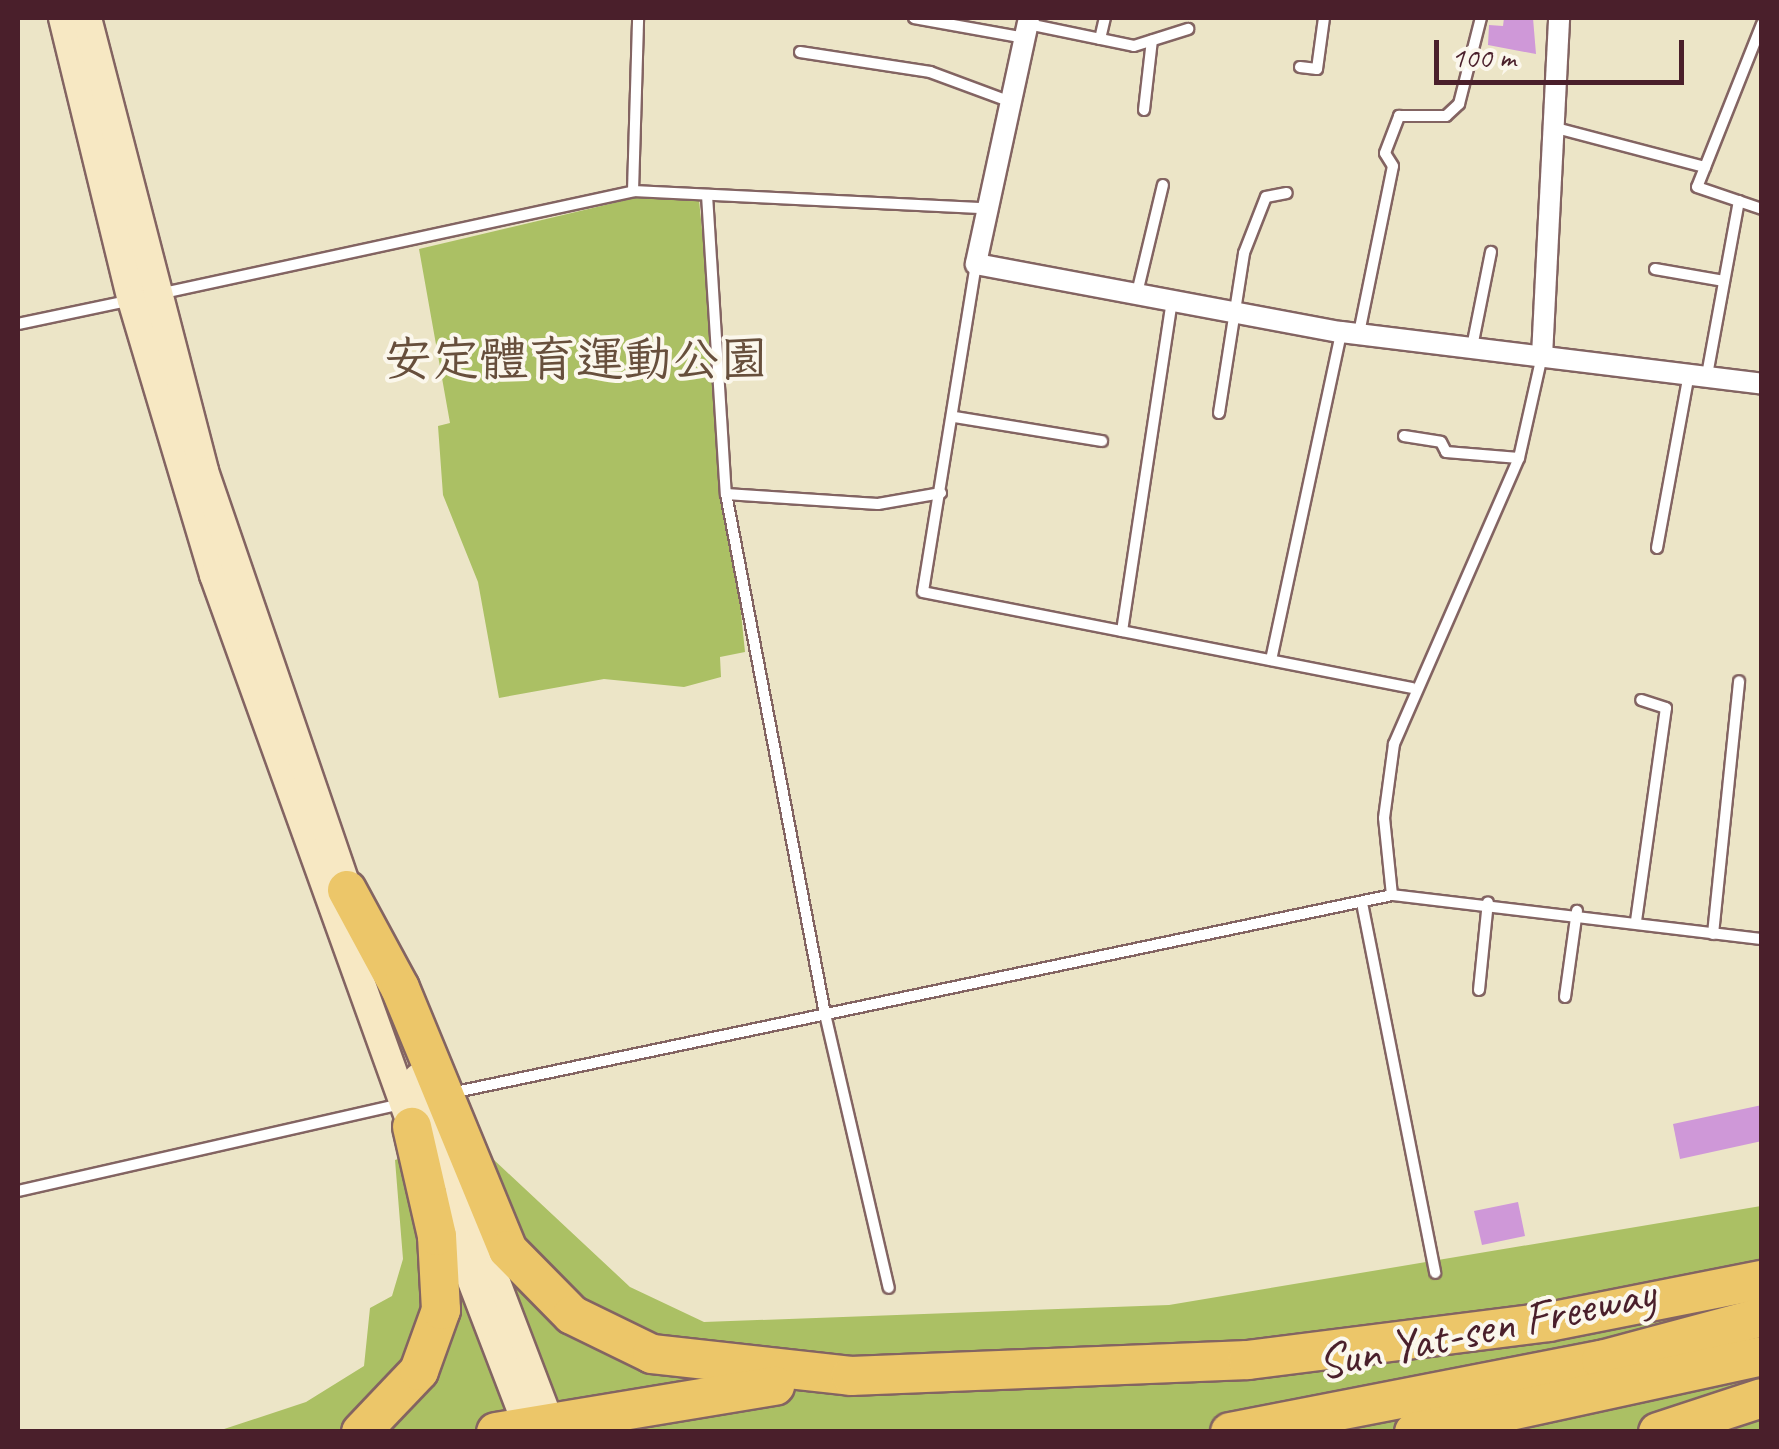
<!DOCTYPE html>
<meta charset="utf-8">
<style>
body{margin:0}
#map{position:relative;width:1779px;height:1449px;overflow:hidden;background:#ece5c7;font-family:Caveat,"LXGW WenKai TC",sans-serif}
div>[style]{position:absolute}
.green>*{inset:0;background:#abc064}
.building>*{inset:0;background:#cf98d8}
.roads{filter:drop-shadow(2px 0 #836462) drop-shadow(-2px 0 #836462) drop-shadow(0 2px #836462) drop-shadow(0 -2px #836462)}
.lane>*{height:10px;margin:-5px;padding:0 5px;transform-origin:5px;border-radius:5px;background:#fff}
.street>*{height:20px;margin:-10px;padding:0 10px;transform-origin:10px;border-radius:10px;background:#fff}
.secondary>*{height:28px;margin:-14px;padding:0 14px;transform-origin:14px;border-radius:14px;background:#f7e8c3}
.highway>*{height:38px;margin:-19px;padding:0 19px;transform-origin:19px;border-radius:19px;background:#ecc669}
span{translate:-50% -50%;white-space:nowrap;text-align:center;line-height:1.15;-webkit-text-stroke:8px #fbf7ec;paint-order:stroke}
.park-label{font-size:48px;color:#674f3c}
.street-label{font-size:48px;color:#4a1f2b}
.frame{position:absolute;inset:0;border:20px solid #4a1f2b;pointer-events:none}
.scale{position:absolute;left:1434px;top:40px;width:250px;height:45px;box-sizing:border-box;border:5px solid #4a1f2b;border-top:0;padding-left:12px;font-size:30px;line-height:35px;white-space:nowrap;color:#4a1f2b;-webkit-text-stroke:8px #fbf7ec;paint-order:stroke}
</style>
<div id="map">
<div class="green">
<div style="clip-path:polygon(635px 198px,699px 200px,745px 652px,720px 657px,721px 677px,684px 687px,604px 679px,499px 698px,478px 582px,443px 495px,438px 426px,450px 423px,419px 249px)"></div>
<div style="clip-path:polygon(477px 1131px,493px 1159px,630px 1287px,704px 1322px,1169px 1305px,1761px 1206px,1761px 1431px,215px 1432px,306px 1402px,364px 1366px,370px 1308px,392px 1296px,403px 1259px,395px 1160px)"></div>
</div>
<div class="building">
<div style="clip-path:polygon(1504px 18px,1533px 18px,1536px 54px,1488px 45px,1489px 25px,1503px 26px)"></div>
<div style="clip-path:polygon(1762px 1105px,1762px 1141px,1680px 1159px,1673px 1124px)"></div>
<div style="clip-path:polygon(1518px 1202px,1525px 1236px,1482px 1245px,1474px 1211px)"></div>
</div>
<div class="roads">
<div class="lane">
<div style="left:914px;top:18px;width:113px;rotate:10.2deg"></div>
<div style="left:1028px;top:24px;width:108px;rotate:11.7deg"></div>
<div style="left:1134px;top:46px;width:57px;rotate:-17.5deg"></div>
<div style="left:1762px;top:24px;width:175px;rotate:111.7deg"></div>
<div style="left:1697px;top:187px;width:69px;rotate:18.7deg"></div>
<div style="left:1100px;top:39px;width:22px;rotate:-77deg"></div>
<div style="left:800px;top:52px;width:132px;rotate:8.7deg"></div>
<div style="left:930px;top:72px;width:86px;rotate:20.3deg"></div>
<div style="left:1300px;top:67px;width:17px;rotate:7deg"></div>
<div style="left:1317px;top:69px;width:51px;rotate:-82.2deg"></div>
<div style="left:1144px;top:110px;width:70px;rotate:-83.5deg"></div>
<div style="left:1560px;top:129px;width:150px;rotate:14.7deg"></div>
<div style="left:633px;top:191px;width:173px;rotate:-88.3deg"></div>
<div style="left:707px;top:195px;width:300px;rotate:86.4deg"></div>
<div style="left:726px;top:494px;width:529px;rotate:79.22deg"></div>
<div style="left:825px;top:1014px;width:281px;rotate:76.9deg"></div>
<div style="left:976px;top:264px;width:332px;rotate:99.2deg"></div>
<div style="left:923px;top:592px;width:498px;rotate:11.1deg"></div>
<div style="left:1655px;top:269px;width:70px;rotate:9.9deg"></div>
<div style="left:163px;top:293px;width:481px;rotate:-12.2deg"></div>
<div style="left:633px;top:191px;width:352px;rotate:2.8deg"></div>
<div style="left:1137px;top:293px;width:111px;rotate:-76.5deg"></div>
<div style="left:18px;top:324px;width:116px;rotate:-11.9deg"></div>
<div style="left:1359px;top:333px;width:170px;rotate:-78.5deg"></div>
<div style="left:1393px;top:166px;width:15px;rotate:-122deg"></div>
<div style="left:1385px;top:153px;width:40px;rotate:-69deg"></div>
<div style="left:1399px;top:116px;width:47px"></div>
<div style="left:1446px;top:116px;width:18px;rotate:-43deg"></div>
<div style="left:1459px;top:104px;width:89px;rotate:-75.7deg"></div>
<div style="left:1472px;top:347px;width:97px;rotate:-78.7deg"></div>
<div style="left:1707px;top:375px;width:177px;rotate:-79.6deg"></div>
<div style="left:1219px;top:413px;width:162px;rotate:-81.1deg"></div>
<div style="left:1244px;top:253px;width:60px;rotate:-68.6deg"></div>
<div style="left:1266px;top:197px;width:21px;rotate:-11deg"></div>
<div style="left:955px;top:417px;width:149px;rotate:9.3deg"></div>
<div style="left:1404px;top:436px;width:37px;rotate:9deg"></div>
<div style="left:1441px;top:442px;width:11px;rotate:63deg"></div>
<div style="left:1446px;top:452px;width:73px;rotate:4.7deg"></div>
<div style="left:726px;top:494px;width:152px;rotate:3.8deg"></div>
<div style="left:878px;top:504px;width:64px;rotate:-9.9deg"></div>
<div style="left:1657px;top:548px;width:178px;rotate:-79.6deg"></div>
<div style="left:1122px;top:631px;width:334px;rotate:-81.4deg"></div>
<div style="left:1271px;top:660px;width:334px;rotate:-77.9deg"></div>
<div style="left:1392px;top:895px;width:77px;rotate:-95.9deg"></div>
<div style="left:1384px;top:818px;width:75px;rotate:-82.3deg"></div>
<div style="left:1394px;top:744px;width:312px;rotate:-66.4deg"></div>
<div style="left:1519px;top:458px;width:105px;rotate:-77.3deg"></div>
<div style="left:1362px;top:903px;width:377px;rotate:78.8deg"></div>
<div style="left:1636px;top:921px;width:215px;rotate:-82deg"></div>
<div style="left:1666px;top:708px;width:26px;rotate:-162deg"></div>
<div style="left:1713px;top:934px;width:254px;rotate:-84.1deg"></div>
<div style="left:1479px;top:990px;width:88px;rotate:-84.2deg"></div>
<div style="left:1565px;top:997px;width:87px;rotate:-82.1deg"></div>
<div style="left:451px;top:1093px;width:962px;rotate:-11.88deg"></div>
<div style="left:1392px;top:895px;width:373px;rotate:6.8deg"></div>
<div style="left:18px;top:1191px;width:393px;rotate:-12.8deg"></div>
</div>
<div class="street">
<div style="left:1029px;top:18px;width:252px;rotate:102.2deg"></div>
<div style="left:976px;top:264px;width:371px;rotate:10.6deg"></div>
<div style="left:1341px;top:332px;width:424px;rotate:7deg"></div>
<div style="left:1542px;top:356px;width:338px;rotate:-87.1deg"></div>
</div>
<div class="secondary">
<div style="left:63px;top:18px;width:290px;rotate:76.3deg"></div>
<div style="left:132px;top:300px;width:287px;rotate:73.4deg"></div>
<div style="left:214px;top:575px;width:606px;rotate:70.22deg"></div>
<div style="left:87px;top:18px;width:468px;rotate:75.5deg"></div>
<div style="left:204px;top:471px;width:461px;rotate:71.1deg"></div>
<div style="left:418px;top:1078px;width:379px;rotate:69.1deg"></div>
<div style="left:442px;top:1203px;width:245px;rotate:69deg"></div>
</div>
<div class="highway">
<div style="left:347px;top:890px;width:111px;rotate:61.6deg"></div>
<div style="left:400px;top:988px;width:283px;rotate:67.6deg"></div>
<div style="left:508px;top:1250px;width:91px;rotate:45.4deg"></div>
<div style="left:572px;top:1315px;width:89px;rotate:26deg"></div>
<div style="left:652px;top:1354px;width:200px;rotate:6.3deg"></div>
<div style="left:851px;top:1376px;width:397px;rotate:-2.3deg"></div>
<div style="left:1248px;top:1360px;width:303px;rotate:-7.2deg"></div>
<div style="left:1549px;top:1322px;width:217px;rotate:-11.2deg"></div>
<div style="left:361px;top:1432px;width:84px;rotate:-46.4deg"></div>
<div style="left:419px;top:1371px;width:65px;rotate:-70.2deg"></div>
<div style="left:441px;top:1310px;width:74px;rotate:-93.1deg"></div>
<div style="left:437px;top:1236px;width:112px;rotate:-102.9deg"></div>
<div style="left:496px;top:1432px;width:283px;rotate:-9.4deg"></div>
<div style="left:1230px;top:1432px;width:378px;rotate:-11deg"></div>
<div style="left:1601px;top:1360px;width:167px;rotate:-15deg"></div>
<div style="left:1414px;top:1432px;width:356px;rotate:-12.3deg"></div>
<div style="left:1658px;top:1432px;width:109px;rotate:-18.1deg"></div>
</div>
</div>
<div class="park-label">
<span style="left:576px;top:360px">安定體育運動公園</span>
</div>
<div class="street-label">
<span style="left:1486px;top:1328px;rotate:-12deg">Sun Yat-sen Freeway</span>
</div>
<div class="frame"></div>
<div class="scale">100 m</div>
</div>
